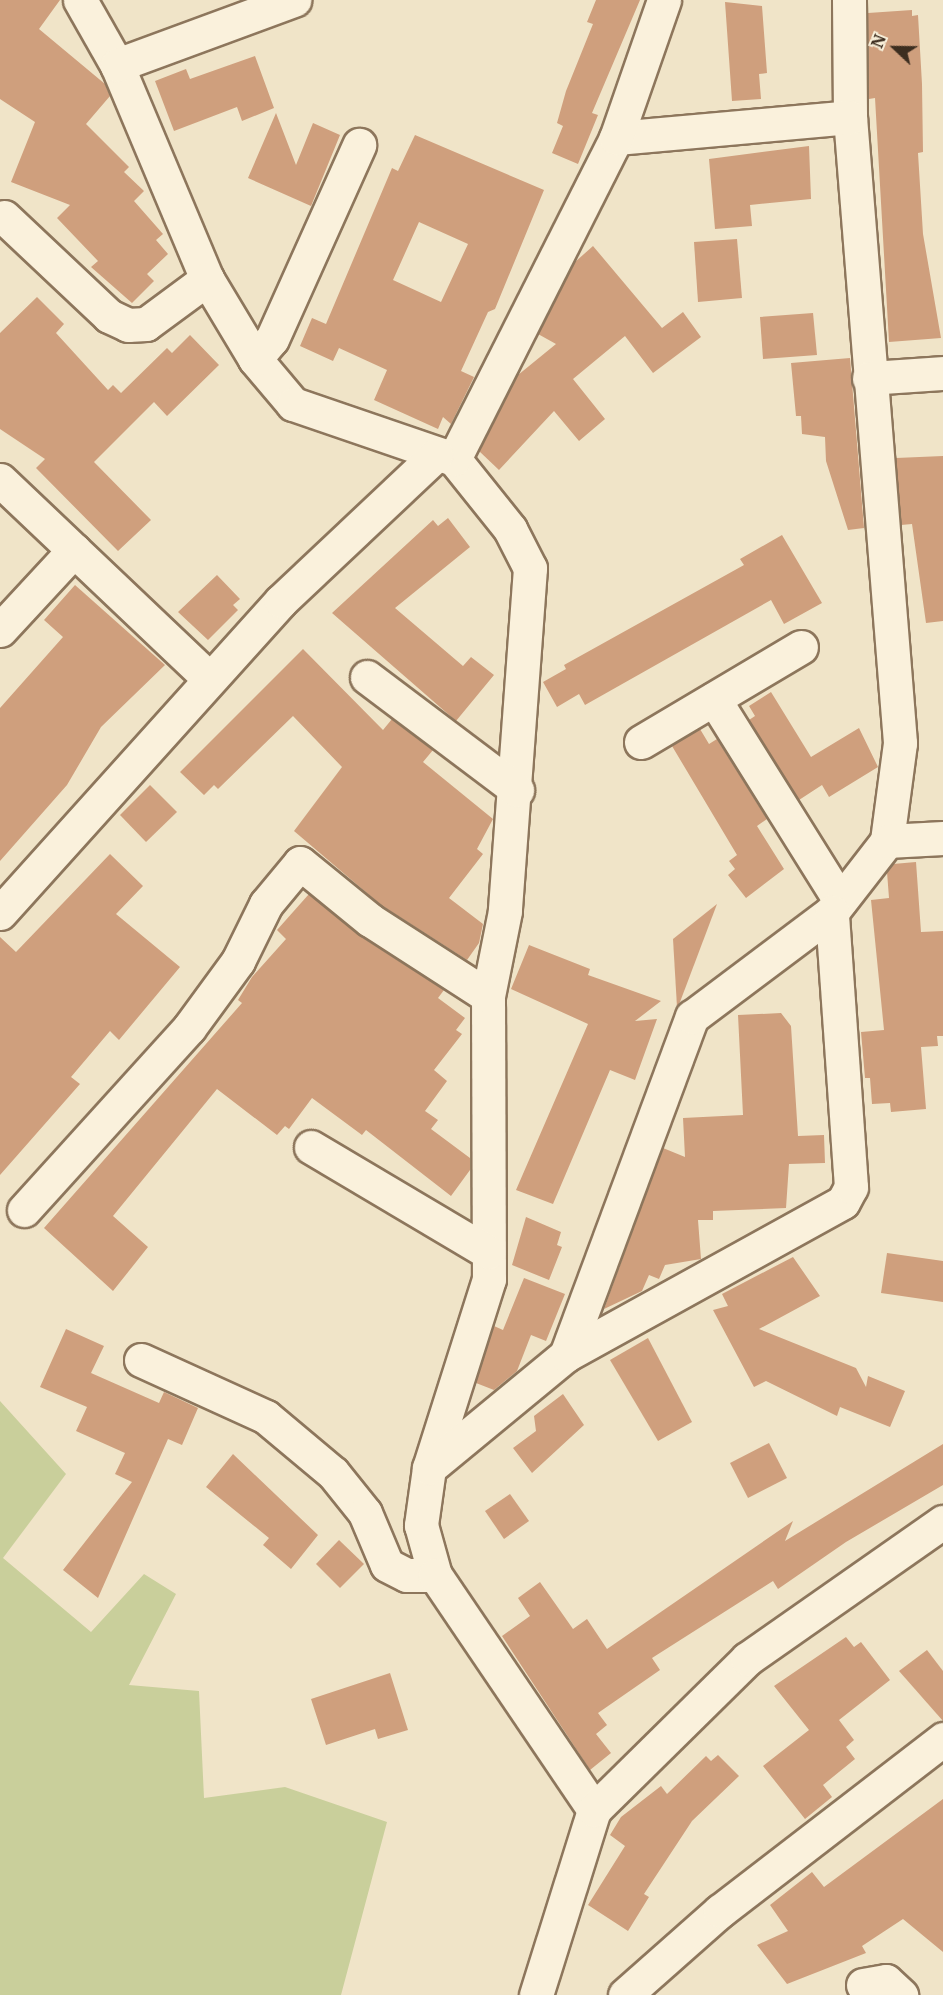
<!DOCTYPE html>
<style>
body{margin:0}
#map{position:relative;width:943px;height:1995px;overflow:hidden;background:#f0e4c8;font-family:Merriweather,serif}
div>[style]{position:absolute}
.green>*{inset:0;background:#c9cf9b}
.building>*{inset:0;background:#cf9f7d}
.roads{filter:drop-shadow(2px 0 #8d765c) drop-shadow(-2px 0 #8d765c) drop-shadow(0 2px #8d765c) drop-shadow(0 -2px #8d765c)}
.street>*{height:33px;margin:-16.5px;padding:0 16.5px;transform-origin:16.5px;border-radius:16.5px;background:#faf1dc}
span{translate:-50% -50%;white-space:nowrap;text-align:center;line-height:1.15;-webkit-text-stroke:4.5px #f7eed8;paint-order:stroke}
.north{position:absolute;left:865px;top:18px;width:60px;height:60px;-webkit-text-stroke:4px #f7eed8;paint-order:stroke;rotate:292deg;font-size:16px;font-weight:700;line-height:24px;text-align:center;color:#3d2e20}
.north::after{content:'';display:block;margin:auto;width:21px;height:27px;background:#3d2e20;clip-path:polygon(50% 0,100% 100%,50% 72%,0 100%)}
</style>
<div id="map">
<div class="green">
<div style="clip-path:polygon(0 1401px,66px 1474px,3px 1558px,91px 1632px,144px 1574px,176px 1594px,129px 1685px,199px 1691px,204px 1798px,285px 1787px,387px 1822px,341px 1995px,0 1995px)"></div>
</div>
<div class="building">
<div style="clip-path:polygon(0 0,60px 0,39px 29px,105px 84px,110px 96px,86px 124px,129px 167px,124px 172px,144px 191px,134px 201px,163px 234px,156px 240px,168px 254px,147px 274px,154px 281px,132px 303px,91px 267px,98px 261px,57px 218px,70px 205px,11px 182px,35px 122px,0 99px)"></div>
<div style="clip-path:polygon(596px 0,640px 0,592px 113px,598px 115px,578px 164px,552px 153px,563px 126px,557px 123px,566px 91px,593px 24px,587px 22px)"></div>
<div style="clip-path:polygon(725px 2px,762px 6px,767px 73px,759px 74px,761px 99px,732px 101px)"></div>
<div style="clip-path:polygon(912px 10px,912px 16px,918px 15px,922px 84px,923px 152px,918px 153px,923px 234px,941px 338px,889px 342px,875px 98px,869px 99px,868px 13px)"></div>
<div style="clip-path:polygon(255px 56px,274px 108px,242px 121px,237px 107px,174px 131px,155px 81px,186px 69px,190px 79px)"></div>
<div style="clip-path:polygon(276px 113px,296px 165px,313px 123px,340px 135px,311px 206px,248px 178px)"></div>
<div style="clip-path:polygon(evenodd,415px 135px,544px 190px,495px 309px,488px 312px,461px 371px,474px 377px,451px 424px,443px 417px,438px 429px,374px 400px,387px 370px,339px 348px,333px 361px,300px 346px,312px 318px,326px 324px,392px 168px,398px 171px,415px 135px,419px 222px,468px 244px,441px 302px,393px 280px,419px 222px)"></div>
<div style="clip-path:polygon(809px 146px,811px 199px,750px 205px,752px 226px,715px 229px,709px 159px)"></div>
<div style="clip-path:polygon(737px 239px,742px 298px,698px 302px,694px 242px)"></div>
<div style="clip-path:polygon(593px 246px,662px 328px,683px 312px,701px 337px,653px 373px,625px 336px,573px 379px,605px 419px,579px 441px,554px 411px,499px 470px,479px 451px,518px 375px,556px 344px,538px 334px,575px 262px)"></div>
<div style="clip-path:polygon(37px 297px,64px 324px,56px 333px,108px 390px,113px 385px,121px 393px,167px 348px,172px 353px,190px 335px,219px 365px,167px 416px,154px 402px,94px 462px,151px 520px,118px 551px,36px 468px,45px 459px,0 429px,0 333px)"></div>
<div style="clip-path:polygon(813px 313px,817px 355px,763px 359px,760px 317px)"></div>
<div style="clip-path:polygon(850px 358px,864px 528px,848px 530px,826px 461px,825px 437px,802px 434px,801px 416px,796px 416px,791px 363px)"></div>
<div style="clip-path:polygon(943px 456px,943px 621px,926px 623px,912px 524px,901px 525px,896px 458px)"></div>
<div style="clip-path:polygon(448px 518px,470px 547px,395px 608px,463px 666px,471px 657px,494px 675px,456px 721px,332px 613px,433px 520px,438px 526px)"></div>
<div style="clip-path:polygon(782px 535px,822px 603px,784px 624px,771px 600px,585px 705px,579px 694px,557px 707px,543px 682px,566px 669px,564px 665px,744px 565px,740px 559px)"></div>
<div style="clip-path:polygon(217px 575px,240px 599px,233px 605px,238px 610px,208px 640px,178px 612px)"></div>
<div style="clip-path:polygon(75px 585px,165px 665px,101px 727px,67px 785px,0 861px,0 708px,63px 637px,44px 620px)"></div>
<div style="clip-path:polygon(303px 649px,383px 730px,392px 719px,433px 750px,423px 762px,493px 819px,477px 849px,483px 854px,449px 898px,483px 924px,479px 943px,467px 960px,381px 905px,294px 831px,342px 767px,293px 716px,218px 789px,214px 785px,204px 795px,180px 772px)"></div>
<div style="clip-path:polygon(771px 692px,811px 757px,859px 728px,878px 767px,829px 797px,822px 785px,799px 800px,749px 720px,755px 716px,749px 706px)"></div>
<div style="clip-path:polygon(700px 729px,709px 744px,717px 739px,767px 819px,757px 826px,784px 869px,746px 898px,728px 875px,735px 869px,729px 861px,737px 855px,672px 746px)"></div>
<div style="clip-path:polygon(150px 785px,177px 812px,146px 842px,120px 815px)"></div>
<div style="clip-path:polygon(110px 854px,143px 886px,116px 914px,180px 967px,119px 1040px,110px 1031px,71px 1077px,80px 1084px,0 1175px,0 937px,16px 952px)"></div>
<div style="clip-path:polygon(916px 862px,921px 932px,943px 931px,943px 1036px,937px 1036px,938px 1046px,921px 1047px,926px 1109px,891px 1112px,890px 1103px,872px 1104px,870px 1078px,865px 1078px,861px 1032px,884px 1030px,871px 900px,889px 898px,887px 872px,893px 864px)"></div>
<div style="clip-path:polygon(309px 894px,360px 936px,444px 990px,438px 998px,465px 1018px,456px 1030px,462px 1034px,434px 1070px,447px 1081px,425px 1111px,438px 1120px,431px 1129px,470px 1158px,470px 1170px,451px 1196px,366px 1130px,362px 1135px,312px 1098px,289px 1129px,285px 1126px,277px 1135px,217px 1089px,113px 1216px,148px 1247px,113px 1291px,44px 1228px,242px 1003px,238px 1000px,252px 977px,286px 939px,277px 930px)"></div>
<div style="clip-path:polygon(717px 904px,680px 1002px,677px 1007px,673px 939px)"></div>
<div style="clip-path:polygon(529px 945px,590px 969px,588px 975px,661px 1001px,635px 1021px,657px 1019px,635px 1080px,610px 1070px,553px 1204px,516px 1190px,588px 1024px,511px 989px)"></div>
<div style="clip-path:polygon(781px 1013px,791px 1026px,798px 1136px,824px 1135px,825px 1163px,789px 1164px,786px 1208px,713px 1211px,713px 1220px,698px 1220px,701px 1259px,665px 1265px,659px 1279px,649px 1275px,642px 1291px,604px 1309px,663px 1148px,685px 1157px,683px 1118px,743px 1115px,738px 1015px)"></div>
<div style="clip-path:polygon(526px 1217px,561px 1232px,557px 1245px,562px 1247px,549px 1280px,512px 1265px)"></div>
<div style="clip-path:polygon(887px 1253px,943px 1261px,943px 1302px,881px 1293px)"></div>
<div style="clip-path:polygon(793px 1257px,820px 1296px,759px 1329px,856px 1368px,866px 1387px,868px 1376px,905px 1391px,890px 1427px,840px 1407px,837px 1416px,766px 1381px,754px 1387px,713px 1310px,728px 1306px,722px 1294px)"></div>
<div style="clip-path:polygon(524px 1278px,565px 1294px,546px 1341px,531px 1335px,517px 1371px,494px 1390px,476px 1383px,494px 1326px,503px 1330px)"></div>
<div style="clip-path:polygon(66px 1329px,104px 1346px,91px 1373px,159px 1403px,164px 1392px,198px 1408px,182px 1445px,168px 1439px,98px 1598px,63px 1570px,132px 1482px,115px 1474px,125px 1453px,76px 1431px,87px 1407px,40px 1387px)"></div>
<div style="clip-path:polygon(648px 1338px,692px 1422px,658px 1441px,610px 1360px)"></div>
<div style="clip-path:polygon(563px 1394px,584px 1425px,532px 1473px,513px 1448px,536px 1431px,534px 1416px)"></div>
<div style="clip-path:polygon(769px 1443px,787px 1478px,748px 1498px,730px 1463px)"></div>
<div style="clip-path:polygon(943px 1444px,943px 1485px,846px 1542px,778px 1589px,773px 1581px,652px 1658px,660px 1670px,598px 1713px,607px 1725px,596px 1734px,611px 1753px,590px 1770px,502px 1636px,530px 1616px,518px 1598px,540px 1582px,573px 1629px,587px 1619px,607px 1649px,793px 1521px,785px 1541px)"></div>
<div style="clip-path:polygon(233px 1454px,318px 1535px,291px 1569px,263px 1545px,269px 1538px,206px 1487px)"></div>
<div style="clip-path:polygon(510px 1494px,529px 1521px,504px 1539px,485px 1511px)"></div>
<div style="clip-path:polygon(339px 1540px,364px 1564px,340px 1588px,316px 1564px)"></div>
<div style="clip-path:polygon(846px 1637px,854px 1647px,861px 1642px,890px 1680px,839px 1720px,854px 1740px,846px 1747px,855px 1759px,823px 1785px,832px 1797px,805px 1819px,763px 1766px,809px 1730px,774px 1686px)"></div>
<div style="clip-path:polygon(927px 1650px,943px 1671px,943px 1721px,899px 1671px)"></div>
<div style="clip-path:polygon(390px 1673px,408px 1730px,378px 1739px,375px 1729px,326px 1745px,311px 1699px)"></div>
<div style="clip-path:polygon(718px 1755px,739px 1776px,692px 1821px,644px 1894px,649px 1897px,628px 1931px,588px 1905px,625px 1846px,610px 1835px,621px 1817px,661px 1786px,667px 1794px,706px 1756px,711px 1761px)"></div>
<div style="clip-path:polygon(943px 1799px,943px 1952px,903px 1919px,862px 1946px,866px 1953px,787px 1984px,757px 1945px,788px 1931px,770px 1905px,812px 1872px,824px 1887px)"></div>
</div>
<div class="roads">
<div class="street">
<div style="left:80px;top:0;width:75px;rotate:60.4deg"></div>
<div style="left:117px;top:65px;width:232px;rotate:67.2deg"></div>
<div style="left:207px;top:279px;width:93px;rotate:59deg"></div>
<div style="left:255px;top:359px;width:59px;rotate:49.8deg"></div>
<div style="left:293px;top:404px;width:170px;rotate:18.9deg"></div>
<div style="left:454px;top:459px;width:90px;rotate:51.3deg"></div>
<div style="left:510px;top:529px;width:44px;rotate:62.9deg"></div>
<div style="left:530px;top:568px;width:344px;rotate:94.2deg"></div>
<div style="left:505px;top:911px;width:87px;rotate:101.3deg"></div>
<div style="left:488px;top:996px;width:283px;rotate:89.8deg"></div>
<div style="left:489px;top:1279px;width:198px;rotate:107.6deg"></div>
<div style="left:429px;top:1468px;width:58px;rotate:98deg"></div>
<div style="left:421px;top:1525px;width:52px;rotate:74.4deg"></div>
<div style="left:849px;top:0;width:117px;rotate:89.5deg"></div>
<div style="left:850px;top:117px;width:628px;rotate:85.43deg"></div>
<div style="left:900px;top:743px;width:99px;rotate:97.6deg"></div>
<div style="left:117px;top:65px;width:189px;rotate:-20.2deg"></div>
<div style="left:616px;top:138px;width:235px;rotate:-5.1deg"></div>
<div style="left:4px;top:217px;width:144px;rotate:43.3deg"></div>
<div style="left:109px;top:316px;width:21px;rotate:25deg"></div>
<div style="left:128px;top:325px;width:18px;rotate:-3deg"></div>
<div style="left:146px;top:324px;width:76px;rotate:-36.4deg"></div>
<div style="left:255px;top:359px;width:26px;rotate:-50deg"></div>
<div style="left:272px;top:339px;width:213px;rotate:-65.8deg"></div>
<div style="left:869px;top:378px;width:74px;rotate:-3.9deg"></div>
<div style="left:454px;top:459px;width:360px;rotate:-63.2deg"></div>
<div style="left:616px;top:138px;width:146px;rotate:-70.8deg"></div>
<div style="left:0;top:480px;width:289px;rotate:43.5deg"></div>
<div style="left:0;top:630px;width:109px;rotate:-47.2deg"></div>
<div style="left:367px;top:677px;width:188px;rotate:37deg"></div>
<div style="left:714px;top:699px;width:238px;rotate:58deg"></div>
<div style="left:641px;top:742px;width:186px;rotate:-30.7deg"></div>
<div style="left:0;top:913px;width:420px;rotate:-48deg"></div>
<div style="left:281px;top:601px;width:213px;rotate:-43.3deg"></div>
<div style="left:311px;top:1147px;width:206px;rotate:30.7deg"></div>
<div style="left:24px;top:1210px;width:246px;rotate:-47.8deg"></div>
<div style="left:189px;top:1028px;width:83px;rotate:-53.8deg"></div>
<div style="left:238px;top:961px;width:64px;rotate:-63.8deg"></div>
<div style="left:266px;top:904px;width:53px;rotate:-50.3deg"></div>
<div style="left:300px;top:863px;width:90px;rotate:39.2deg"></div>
<div style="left:370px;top:920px;width:140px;rotate:32.8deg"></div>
<div style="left:566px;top:1355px;width:361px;rotate:-69.6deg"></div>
<div style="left:692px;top:1017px;width:175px;rotate:-36.9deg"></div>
<div style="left:832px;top:912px;width:90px;rotate:-52.2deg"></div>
<div style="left:887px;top:841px;width:56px;rotate:-3.1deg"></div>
<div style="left:141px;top:1360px;width:137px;rotate:24.5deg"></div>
<div style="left:266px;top:1417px;width:87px;rotate:39.9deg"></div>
<div style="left:333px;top:1473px;width:51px;rotate:51.3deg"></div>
<div style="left:365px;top:1513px;width:56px;rotate:67.1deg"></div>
<div style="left:387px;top:1565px;width:22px;rotate:27deg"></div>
<div style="left:407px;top:1575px;width:28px"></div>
<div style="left:435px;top:1575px;width:284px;rotate:55.9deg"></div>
<div style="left:429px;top:1468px;width:178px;rotate:-39.5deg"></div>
<div style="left:566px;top:1355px;width:316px;rotate:-28.9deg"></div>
<div style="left:843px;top:1202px;width:17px;rotate:-62deg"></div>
<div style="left:851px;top:1187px;width:276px;rotate:-94deg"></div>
<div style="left:863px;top:1985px;width:23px;rotate:-10deg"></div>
<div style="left:886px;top:1981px;width:21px;rotate:43deg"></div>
<div style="left:536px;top:1995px;width:194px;rotate:-72.6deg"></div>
<div style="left:594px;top:1810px;width:215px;rotate:-44.6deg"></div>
<div style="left:747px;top:1659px;width:239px;rotate:-35deg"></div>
<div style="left:625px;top:1995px;width:127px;rotate:-41.5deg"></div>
<div style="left:720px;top:1911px;width:282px;rotate:-37.6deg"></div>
</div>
</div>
<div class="north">N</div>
</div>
